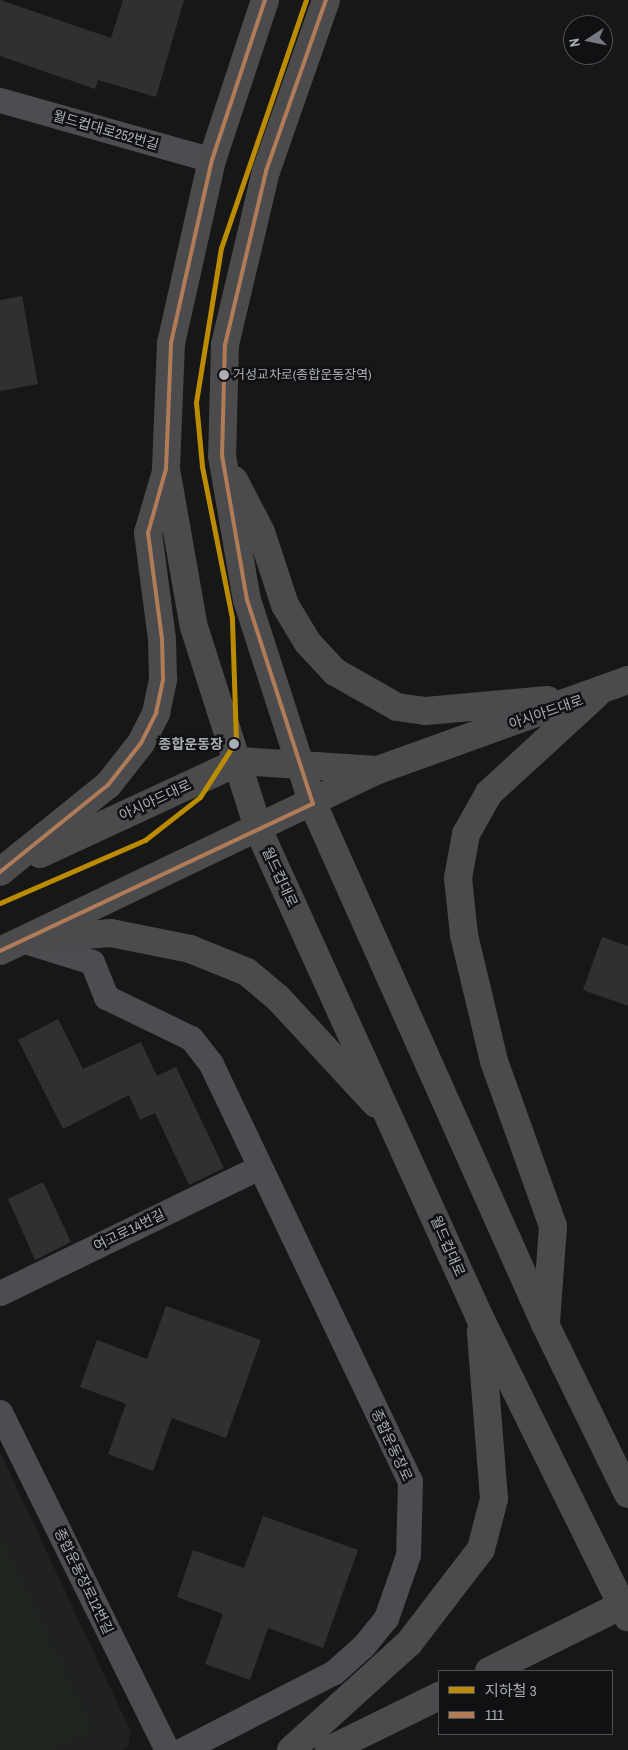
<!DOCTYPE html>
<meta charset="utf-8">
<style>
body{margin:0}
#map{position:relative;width:628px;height:1750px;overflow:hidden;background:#171717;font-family:"Archivo Narrow","Noto Sans KR",sans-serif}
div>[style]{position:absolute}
.built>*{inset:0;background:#212123}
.green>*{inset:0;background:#1e241e}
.building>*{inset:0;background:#303031}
.street>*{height:25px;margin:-12.5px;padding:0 12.5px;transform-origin:12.5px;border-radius:12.5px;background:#4c4d50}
.secondary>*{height:28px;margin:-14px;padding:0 14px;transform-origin:14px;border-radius:14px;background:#4b4b4e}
.bus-1>*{height:4px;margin:-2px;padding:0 2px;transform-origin:2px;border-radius:2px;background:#b07c57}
.metro-1>*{height:5px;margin:-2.5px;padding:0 2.5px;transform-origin:2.5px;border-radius:2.5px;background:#bb8c00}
.dots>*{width:14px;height:14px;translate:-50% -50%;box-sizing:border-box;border:2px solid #111113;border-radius:50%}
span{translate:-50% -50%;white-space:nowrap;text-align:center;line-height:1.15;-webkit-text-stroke:5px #111113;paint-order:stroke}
.bus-label{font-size:13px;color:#a9aeb7}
.left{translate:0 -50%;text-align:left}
.street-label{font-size:14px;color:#a9aeb7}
.stop-label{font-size:14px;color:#a9aeb7;font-weight:700}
.right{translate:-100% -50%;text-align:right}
.legend{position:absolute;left:438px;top:1670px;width:175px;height:65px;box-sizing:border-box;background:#111113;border:1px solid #4e5055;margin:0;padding:6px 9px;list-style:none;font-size:15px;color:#a9aeb7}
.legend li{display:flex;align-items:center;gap:10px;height:25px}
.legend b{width:25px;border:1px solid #4e5055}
.north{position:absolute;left:563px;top:15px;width:50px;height:50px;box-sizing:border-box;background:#111113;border:1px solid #4e5055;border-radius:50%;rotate:259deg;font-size:14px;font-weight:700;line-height:20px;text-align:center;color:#a9aeb7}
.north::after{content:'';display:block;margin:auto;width:18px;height:22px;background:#76797f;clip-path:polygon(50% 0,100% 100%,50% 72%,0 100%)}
</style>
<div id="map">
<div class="built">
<div style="clip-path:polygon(0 1452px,131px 1732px,128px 1747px,122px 1750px,0 1750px)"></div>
</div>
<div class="green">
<div style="clip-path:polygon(0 1536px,95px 1729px,53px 1750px,0 1750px)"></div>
</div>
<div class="building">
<div style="clip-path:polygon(0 0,111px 38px,123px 0,184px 0,156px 97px,98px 80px,95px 89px,0 56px)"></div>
<div style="clip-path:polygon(22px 296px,38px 384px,0 391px,0 300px)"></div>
<div style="clip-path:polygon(602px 937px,628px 946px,628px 1006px,583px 990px)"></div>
<div style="clip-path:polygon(58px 1019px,83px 1069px,141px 1042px,157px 1076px,176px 1067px,224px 1168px,189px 1185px,155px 1113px,140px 1120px,129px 1095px,63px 1129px,18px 1040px)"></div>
<div style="clip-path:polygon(43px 1182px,71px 1242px,35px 1260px,8px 1199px)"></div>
<div style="clip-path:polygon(166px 1306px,261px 1340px,226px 1438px,172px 1418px,153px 1471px,108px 1454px,126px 1404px,80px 1387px,97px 1340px,147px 1359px)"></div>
<div style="clip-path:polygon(263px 1516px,358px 1550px,323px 1648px,268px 1628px,250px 1680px,205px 1664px,223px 1614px,177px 1597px,193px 1550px,244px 1568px)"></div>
</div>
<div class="street">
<div style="left:0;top:100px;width:220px;rotate:15.8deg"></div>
<div style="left:25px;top:941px;width:70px;rotate:17.4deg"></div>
<div style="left:92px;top:962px;width:38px;rotate:68deg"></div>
<div style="left:106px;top:997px;width:94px;rotate:25.8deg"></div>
<div style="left:191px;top:1038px;width:33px;rotate:52deg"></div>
<div style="left:211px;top:1064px;width:462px;rotate:64.5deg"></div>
<div style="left:410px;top:1481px;width:74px;rotate:91.5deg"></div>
<div style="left:408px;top:1555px;width:67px;rotate:109.2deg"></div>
<div style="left:386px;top:1618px;width:36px;rotate:129deg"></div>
<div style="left:363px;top:1646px;width:39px;rotate:138deg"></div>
<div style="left:334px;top:1672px;width:171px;rotate:152.8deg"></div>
<div style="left:0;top:1293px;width:288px;rotate:-25.9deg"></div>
<div style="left:0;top:1412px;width:377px;rotate:63.7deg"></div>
</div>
<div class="secondary">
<div style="left:265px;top:0;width:169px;rotate:108.3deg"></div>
<div style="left:212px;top:160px;width:188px;rotate:102.6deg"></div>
<div style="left:171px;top:343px;width:126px;rotate:92.3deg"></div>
<div style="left:166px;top:469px;width:160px;rotate:80deg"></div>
<div style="left:194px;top:627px;width:214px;rotate:72.3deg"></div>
<div style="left:259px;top:831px;width:535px;rotate:65.59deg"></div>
<div style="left:480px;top:1318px;width:334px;rotate:63.7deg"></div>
<div style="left:326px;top:0;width:181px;rotate:109.3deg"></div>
<div style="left:266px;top:171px;width:179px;rotate:103.3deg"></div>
<div style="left:225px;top:345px;width:111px;rotate:91.5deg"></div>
<div style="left:222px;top:456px;width:146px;rotate:80.2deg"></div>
<div style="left:247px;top:600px;width:214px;rotate:72.1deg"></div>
<div style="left:313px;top:804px;width:569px;rotate:65.96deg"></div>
<div style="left:545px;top:1324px;width:189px;rotate:64deg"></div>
<div style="left:234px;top:480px;width:59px;rotate:62.6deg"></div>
<div style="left:261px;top:532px;width:77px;rotate:71.8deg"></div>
<div style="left:285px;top:605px;width:44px;rotate:58.8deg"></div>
<div style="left:308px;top:643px;width:40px;rotate:47deg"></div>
<div style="left:335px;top:672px;width:71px;rotate:29.4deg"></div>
<div style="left:397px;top:707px;width:29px;rotate:8deg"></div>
<div style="left:426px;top:711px;width:122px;rotate:-5.2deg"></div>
<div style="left:40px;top:854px;width:221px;rotate:-24.9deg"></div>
<div style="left:240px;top:761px;width:138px;rotate:3.7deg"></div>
<div style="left:0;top:872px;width:139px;rotate:-38.9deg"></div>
<div style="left:108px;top:785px;width:53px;rotate:-51.8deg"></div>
<div style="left:141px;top:743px;width:34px;rotate:-63deg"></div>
<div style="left:156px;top:713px;width:35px;rotate:-78deg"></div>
<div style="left:163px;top:679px;width:40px;rotate:-91.4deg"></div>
<div style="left:162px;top:639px;width:107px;rotate:-97.5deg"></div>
<div style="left:148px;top:533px;width:60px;rotate:-73.7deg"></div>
<div style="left:46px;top:938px;width:65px;rotate:-4.4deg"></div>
<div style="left:111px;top:933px;width:81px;rotate:11.4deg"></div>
<div style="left:190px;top:949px;width:61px;rotate:22deg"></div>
<div style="left:247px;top:972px;width:40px;rotate:40deg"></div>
<div style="left:278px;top:998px;width:144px;rotate:47.2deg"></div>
<div style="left:0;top:951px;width:419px;rotate:-25.6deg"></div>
<div style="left:378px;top:770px;width:266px;rotate:-19.8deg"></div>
<div style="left:546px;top:1322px;width:96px;rotate:-85.8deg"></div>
<div style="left:553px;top:1226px;width:175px;rotate:-109.7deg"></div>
<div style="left:494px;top:1061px;width:130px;rotate:-103.4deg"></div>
<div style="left:464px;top:935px;width:57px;rotate:-96deg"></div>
<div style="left:458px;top:878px;width:45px;rotate:-79.7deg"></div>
<div style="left:466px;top:834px;width:47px;rotate:-60.7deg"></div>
<div style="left:489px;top:793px;width:145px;rotate:-42.5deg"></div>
<div style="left:489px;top:1671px;width:155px;rotate:-26.4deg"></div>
<div style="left:291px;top:1750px;width:159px;rotate:-42.2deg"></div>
<div style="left:409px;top:1643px;width:118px;rotate:-52.5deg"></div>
<div style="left:481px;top:1549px;width:52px;rotate:-75.4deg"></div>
<div style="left:494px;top:1499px;width:168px;rotate:-94.5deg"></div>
<div style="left:329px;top:1750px;width:123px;rotate:-26.1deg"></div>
</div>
<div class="bus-1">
<div style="left:0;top:872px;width:139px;rotate:-38.9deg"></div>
<div style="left:108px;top:785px;width:53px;rotate:-51.8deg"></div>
<div style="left:141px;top:743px;width:34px;rotate:-63deg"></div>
<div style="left:156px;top:713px;width:35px;rotate:-78deg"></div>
<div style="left:163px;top:679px;width:40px;rotate:-91.4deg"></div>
<div style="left:162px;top:639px;width:107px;rotate:-97.5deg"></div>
<div style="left:148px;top:533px;width:66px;rotate:-74.3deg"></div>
<div style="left:166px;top:469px;width:126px;rotate:-87.7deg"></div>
<div style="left:171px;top:343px;width:188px;rotate:-77.4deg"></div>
<div style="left:212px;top:160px;width:169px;rotate:-71.7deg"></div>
<div style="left:0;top:951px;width:346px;rotate:-25.2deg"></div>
<div style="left:313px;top:804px;width:214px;rotate:-107.9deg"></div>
<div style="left:247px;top:600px;width:146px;rotate:-99.8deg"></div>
<div style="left:222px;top:456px;width:111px;rotate:-88.5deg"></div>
<div style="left:225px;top:345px;width:179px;rotate:-76.7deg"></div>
<div style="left:266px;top:171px;width:181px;rotate:-70.7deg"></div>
</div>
<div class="metro-1">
<div style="left:0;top:903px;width:158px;rotate:-23.5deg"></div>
<div style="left:145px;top:840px;width:70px;rotate:-38deg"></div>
<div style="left:200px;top:797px;width:67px;rotate:-57.3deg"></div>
<div style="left:236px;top:741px;width:123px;rotate:-91.9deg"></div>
<div style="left:232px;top:618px;width:155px;rotate:-101.2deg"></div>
<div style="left:202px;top:466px;width:64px;rotate:-95.4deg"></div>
<div style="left:196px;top:402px;width:156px;rotate:-80.8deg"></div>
<div style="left:221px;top:248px;width:262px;rotate:-71.1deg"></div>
</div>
<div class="dots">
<div style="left:224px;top:375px;background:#a9aeb7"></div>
<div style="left:234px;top:744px;background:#a9aeb7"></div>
</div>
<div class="bus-label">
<span class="left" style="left:233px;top:375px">거성교차로(종합운동장역)</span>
</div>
<div class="street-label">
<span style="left:106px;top:130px;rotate:16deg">월드컵대로252번길</span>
<span style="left:546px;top:712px;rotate:-19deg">아시아드대로</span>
<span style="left:155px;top:800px;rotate:-25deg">아시아드대로</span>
<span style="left:280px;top:877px;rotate:65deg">월드컵대로</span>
<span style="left:129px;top:1230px;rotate:-26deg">여고로14번길</span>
<span style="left:448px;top:1246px;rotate:66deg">월드컵대로</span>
<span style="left:392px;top:1445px;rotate:65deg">종합운동장로</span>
<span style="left:84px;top:1581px;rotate:64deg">종합운동장로12번길</span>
</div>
<div class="stop-label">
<span class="right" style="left:223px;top:744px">종합운동장</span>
</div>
<ul class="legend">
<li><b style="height:6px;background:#bb8c00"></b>지하철 3</li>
<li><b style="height:6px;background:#b07c57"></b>111</li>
</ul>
<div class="north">N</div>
</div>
